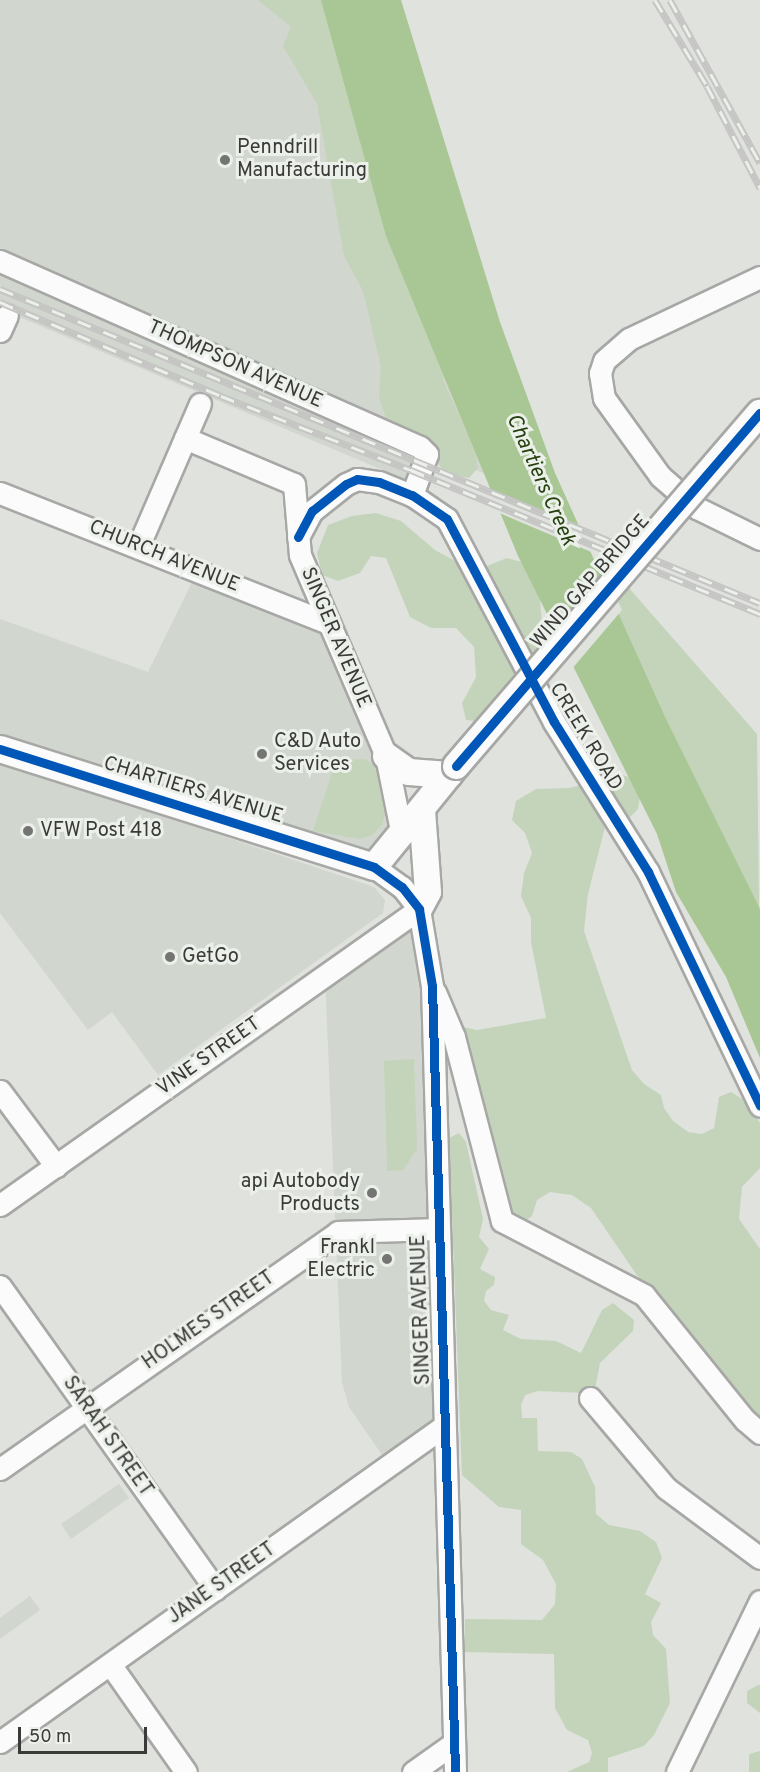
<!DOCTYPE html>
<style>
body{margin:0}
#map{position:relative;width:760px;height:1772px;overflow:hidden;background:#e0e2de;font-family:Overpass,sans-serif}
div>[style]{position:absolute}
.built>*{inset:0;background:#d1d6ce}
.green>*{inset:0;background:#c4d4ba}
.water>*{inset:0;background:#a8c794}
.pier>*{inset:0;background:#e0e2de}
.roads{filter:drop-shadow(2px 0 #a7a8a6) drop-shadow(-2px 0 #a7a8a6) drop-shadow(0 2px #a7a8a6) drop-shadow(0 -2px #a7a8a6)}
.minor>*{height:21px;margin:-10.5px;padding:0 10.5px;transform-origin:10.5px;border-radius:10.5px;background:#fafbfa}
.major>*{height:26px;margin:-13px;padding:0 13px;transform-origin:13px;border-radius:13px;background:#fafbfa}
.rail>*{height:7px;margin-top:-3.5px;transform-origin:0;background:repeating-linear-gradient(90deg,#ecf0ea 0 14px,#c5c5c4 0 28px);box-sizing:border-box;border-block:2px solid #c5c5c4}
.bridges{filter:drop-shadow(2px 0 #a7a8a6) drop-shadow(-2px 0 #a7a8a6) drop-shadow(0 2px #a7a8a6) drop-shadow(0 -2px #a7a8a6)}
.major-bridge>*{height:26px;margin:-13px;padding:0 13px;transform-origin:13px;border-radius:13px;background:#fafbfa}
.cycleway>*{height:9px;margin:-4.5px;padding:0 4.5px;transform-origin:4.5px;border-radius:4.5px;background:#0057b8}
.dots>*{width:16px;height:16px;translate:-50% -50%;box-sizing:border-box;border:3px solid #ecf0ea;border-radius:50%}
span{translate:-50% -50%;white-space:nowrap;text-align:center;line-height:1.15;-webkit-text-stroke:6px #ecf0ea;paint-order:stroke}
.poi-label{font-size:20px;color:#3a3b39}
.left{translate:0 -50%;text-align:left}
.right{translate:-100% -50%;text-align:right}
.street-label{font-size:20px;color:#3a3b39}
.water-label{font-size:21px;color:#26410f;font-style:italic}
.scale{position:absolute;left:18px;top:1727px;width:129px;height:27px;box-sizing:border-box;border:3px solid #3a3b39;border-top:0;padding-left:8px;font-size:18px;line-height:21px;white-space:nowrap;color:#3a3b39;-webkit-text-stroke:4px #ecf0ea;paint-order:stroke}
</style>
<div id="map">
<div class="built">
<div style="clip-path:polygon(0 0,362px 0,512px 485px,425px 449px,416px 484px,0 309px)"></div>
<div style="clip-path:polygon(198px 570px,328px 623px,402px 835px,374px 867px,0 749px,0 619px,148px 672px)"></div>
<div style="clip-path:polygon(0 761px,374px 887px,385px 900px,383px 913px,158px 1075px,112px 1012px,88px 1030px,0 913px)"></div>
<div style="clip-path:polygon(419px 909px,444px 1426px,389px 1465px,349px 1407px,342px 1382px,325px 974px)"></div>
<div style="clip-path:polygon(119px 1484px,129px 1498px,71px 1539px,61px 1524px)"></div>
<div style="clip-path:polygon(30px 1596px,40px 1610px,0 1639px,0 1618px)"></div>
</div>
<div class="green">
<div style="clip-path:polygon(258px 0,333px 0,393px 244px,409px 291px,426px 297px,446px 357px,443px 380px,475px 450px,478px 468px,469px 478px,444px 472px,422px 440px,388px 425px,379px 397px,381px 367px,363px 291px,344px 256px,317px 104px,283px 46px,291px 27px)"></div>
<div style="clip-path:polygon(376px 513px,401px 521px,435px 550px,459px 563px,487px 566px,507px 558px,529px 564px,538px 576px,542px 624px,535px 657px,482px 722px,466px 720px,462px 703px,476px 677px,474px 647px,456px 628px,431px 628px,410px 617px,386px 558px,371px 556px,360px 573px,338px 581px,322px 575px,317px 553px,328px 525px,352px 516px)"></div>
<div style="clip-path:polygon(621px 579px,757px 734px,760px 988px,594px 600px)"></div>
<div style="clip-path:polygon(365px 759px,376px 767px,385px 814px,382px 825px,372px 835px,360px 839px,313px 831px,336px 760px)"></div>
<div style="clip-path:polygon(623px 775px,633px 779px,641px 790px,638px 809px,627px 820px,605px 827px,588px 894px,584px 931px,632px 1070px,644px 1084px,661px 1095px,664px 1108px,673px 1121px,688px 1132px,702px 1134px,714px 1128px,719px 1097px,731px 1092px,744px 1100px,760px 1123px,760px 1168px,742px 1187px,739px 1219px,760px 1249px,760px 1424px,645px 1287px,591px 1208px,572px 1195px,550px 1192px,537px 1200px,532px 1216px,524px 1222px,508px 1214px,453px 1025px,477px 1030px,546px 1018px,531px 942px,531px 918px,521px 896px,524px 873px,532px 853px,525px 833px,512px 820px,516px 801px,536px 789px,569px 788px)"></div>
<div style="clip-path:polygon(414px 1059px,417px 1149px,403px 1170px,387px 1171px,384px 1061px)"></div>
<div style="clip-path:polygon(459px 1133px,466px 1142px,483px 1219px,479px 1237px,489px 1249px,480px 1269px,495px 1277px,494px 1285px,486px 1291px,484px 1301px,491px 1310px,509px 1315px,503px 1330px,521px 1339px,556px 1341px,581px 1353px,602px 1310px,613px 1303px,634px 1320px,633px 1331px,600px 1363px,595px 1389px,585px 1393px,538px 1391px,525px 1395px,521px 1405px,522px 1418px,537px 1418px,538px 1451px,571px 1452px,582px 1459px,595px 1487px,596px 1514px,609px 1525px,640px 1531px,656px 1542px,662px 1558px,645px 1594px,661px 1603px,651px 1622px,653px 1635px,666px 1649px,670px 1703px,654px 1735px,644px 1746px,608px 1758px,608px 1772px,567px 1772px,589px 1762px,592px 1753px,588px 1740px,567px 1730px,555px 1708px,554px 1654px,464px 1652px,465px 1619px,542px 1620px,555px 1604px,556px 1584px,543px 1560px,521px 1544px,521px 1510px,499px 1507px,462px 1475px,449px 1138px)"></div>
<div style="clip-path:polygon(758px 1685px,760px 1685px,760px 1713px,747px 1703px,747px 1691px)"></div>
<div style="clip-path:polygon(760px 1751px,760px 1772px,749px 1772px,749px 1754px)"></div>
</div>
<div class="water">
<div style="clip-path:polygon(321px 0,401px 0,500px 322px,555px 473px,666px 719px,760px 909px,760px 1058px,726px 977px,676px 892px,657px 834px,518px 556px,386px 236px)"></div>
</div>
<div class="pier">
<div style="clip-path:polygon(488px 489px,585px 530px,596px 554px,497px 512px)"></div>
<div style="clip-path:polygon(605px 574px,622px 610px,571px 670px,552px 631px)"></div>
</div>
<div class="roads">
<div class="minor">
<div style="left:0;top:261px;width:459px;rotate:23.9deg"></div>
<div style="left:420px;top:447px;width:10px;rotate:45deg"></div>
<div style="left:427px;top:454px;width:44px;rotate:110.1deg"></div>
<div style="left:760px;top:277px;width:145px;rotate:154.7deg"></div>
<div style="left:629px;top:339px;width:33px;rotate:139deg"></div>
<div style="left:604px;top:361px;width:13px;rotate:108deg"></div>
<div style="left:600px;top:373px;width:25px;rotate:81deg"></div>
<div style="left:604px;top:398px;width:96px;rotate:54.3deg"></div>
<div style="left:660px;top:476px;width:49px;rotate:40.9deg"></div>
<div style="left:697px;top:508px;width:70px;rotate:26.2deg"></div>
<div style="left:0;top:331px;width:17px;rotate:-66deg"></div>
<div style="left:185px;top:438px;width:118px;rotate:22.9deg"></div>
<div style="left:294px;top:484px;width:71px;rotate:85.2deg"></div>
<div style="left:300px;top:555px;width:219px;rotate:66.8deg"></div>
<div style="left:386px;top:756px;width:81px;rotate:78.6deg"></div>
<div style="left:0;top:493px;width:353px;rotate:21.6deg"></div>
<div style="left:298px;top:537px;width:30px;rotate:-62deg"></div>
<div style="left:312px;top:511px;width:43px;rotate:-38.5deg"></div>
<div style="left:346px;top:484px;width:12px;rotate:-24deg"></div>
<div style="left:357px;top:479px;width:22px;rotate:8deg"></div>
<div style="left:379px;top:482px;width:35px;rotate:22deg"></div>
<div style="left:412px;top:495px;width:42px;rotate:34.4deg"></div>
<div style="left:447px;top:519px;width:229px;rotate:62.2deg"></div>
<div style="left:554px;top:722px;width:177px;rotate:57.9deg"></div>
<div style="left:648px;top:872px;width:259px;rotate:64.4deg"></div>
<div style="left:138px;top:547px;width:156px;rotate:-66.6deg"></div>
<div style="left:374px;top:867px;width:34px;rotate:36deg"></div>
<div style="left:402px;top:887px;width:28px;rotate:52deg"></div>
<div style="left:419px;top:909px;width:78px;rotate:80.4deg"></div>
<div style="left:432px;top:986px;width:786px;rotate:88.32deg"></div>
<div style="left:435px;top:992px;width:49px;rotate:67.1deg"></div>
<div style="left:454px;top:1037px;width:190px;rotate:75.4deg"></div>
<div style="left:502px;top:1221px;width:160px;rotate:27.5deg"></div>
<div style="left:644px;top:1295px;width:161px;rotate:51.1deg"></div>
<div style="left:745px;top:1420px;width:20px;rotate:41deg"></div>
<div style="left:0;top:1091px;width:94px;rotate:53.3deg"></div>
<div style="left:0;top:1205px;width:513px;rotate:-35.24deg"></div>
<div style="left:0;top:1286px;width:372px;rotate:54.6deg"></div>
<div style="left:590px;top:1398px;width:118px;rotate:49.8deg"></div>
<div style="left:666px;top:1488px;width:117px;rotate:36.7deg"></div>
<div style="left:0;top:1469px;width:413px;rotate:-35deg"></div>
<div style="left:338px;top:1232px;width:100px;rotate:-1.7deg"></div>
<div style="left:110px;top:1664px;width:132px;rotate:54.9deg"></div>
<div style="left:0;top:1742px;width:545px;rotate:-35.44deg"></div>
<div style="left:413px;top:1772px;width:50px;rotate:-35.3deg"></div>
<div style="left:677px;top:1772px;width:190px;rotate:-64.1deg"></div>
</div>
<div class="major">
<div style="left:0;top:749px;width:392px;rotate:17.5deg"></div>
<div style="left:374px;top:867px;width:130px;rotate:-50.9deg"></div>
<div style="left:386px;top:756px;width:28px;rotate:35deg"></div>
<div style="left:409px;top:772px;width:40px;rotate:4.3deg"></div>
<div style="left:419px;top:909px;width:19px;rotate:-62deg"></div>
<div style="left:428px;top:892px;width:82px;rotate:-94.2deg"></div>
</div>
</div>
<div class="rail">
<div style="left:655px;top:0;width:100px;rotate:58.8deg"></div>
<div style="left:707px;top:86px;width:115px;rotate:62.5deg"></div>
<div style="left:670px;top:0;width:186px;rotate:61.1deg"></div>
<div style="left:0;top:289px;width:822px;rotate:22.45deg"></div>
<div style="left:0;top:302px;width:240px;rotate:23deg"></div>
<div style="left:221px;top:396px;width:204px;rotate:21.3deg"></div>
<div style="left:411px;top:470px;width:378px;rotate:22.4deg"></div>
</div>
<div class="bridges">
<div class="major-bridge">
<div style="left:456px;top:766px;width:466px;rotate:-49.3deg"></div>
</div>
</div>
<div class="cycleway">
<div style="left:298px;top:537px;width:30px;rotate:-62deg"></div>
<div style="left:312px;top:511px;width:43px;rotate:-38.5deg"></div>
<div style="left:346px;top:484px;width:12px;rotate:-24deg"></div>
<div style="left:357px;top:479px;width:22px;rotate:8deg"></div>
<div style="left:379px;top:482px;width:35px;rotate:22deg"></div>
<div style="left:412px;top:495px;width:42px;rotate:34.4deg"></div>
<div style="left:447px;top:519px;width:229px;rotate:62.2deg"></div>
<div style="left:554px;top:722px;width:177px;rotate:57.9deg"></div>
<div style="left:648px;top:872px;width:259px;rotate:64.4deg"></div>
<div style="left:0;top:749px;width:392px;rotate:17.5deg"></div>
<div style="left:374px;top:867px;width:34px;rotate:36deg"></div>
<div style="left:402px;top:887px;width:28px;rotate:52deg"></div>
<div style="left:419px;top:909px;width:78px;rotate:80.4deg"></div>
<div style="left:432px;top:986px;width:786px;rotate:88.32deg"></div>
<div style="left:456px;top:766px;width:466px;rotate:-49.3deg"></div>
</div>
<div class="dots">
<div style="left:225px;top:160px;background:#747573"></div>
<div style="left:262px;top:754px;background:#747573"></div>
<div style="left:28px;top:831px;background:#747573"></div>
<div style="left:170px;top:957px;background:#747573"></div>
<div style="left:372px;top:1193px;background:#747573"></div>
<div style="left:387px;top:1259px;background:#747573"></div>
</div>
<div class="poi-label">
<span class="left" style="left:237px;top:160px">Penndrill<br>Manufacturing</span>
<span class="left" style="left:274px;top:754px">C&amp;D Auto<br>Services</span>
<span class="left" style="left:40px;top:831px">VFW Post 418</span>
<span class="left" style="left:182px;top:957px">GetGo</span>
<span class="right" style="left:360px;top:1194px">api Autobody<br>Products</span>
<span class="right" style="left:375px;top:1260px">Frankl<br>Electric</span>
</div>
<div class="street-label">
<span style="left:235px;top:365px;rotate:24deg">THOMPSON AVENUE</span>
<span style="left:164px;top:557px;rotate:22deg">CHURCH AVENUE</span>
<span style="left:591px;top:582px;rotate:-49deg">WIND GAP BRIDGE</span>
<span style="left:335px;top:638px;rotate:67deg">SINGER AVENUE</span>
<span style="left:585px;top:737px;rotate:59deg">CREEK ROAD</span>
<span style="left:193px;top:791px;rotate:17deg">CHARTIERS AVENUE</span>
<span style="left:209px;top:1057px;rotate:-35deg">VINE STREET</span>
<span style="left:422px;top:1310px;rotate:-92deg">SINGER AVENUE</span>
<span style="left:209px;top:1321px;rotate:-35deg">HOLMES STREET</span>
<span style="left:107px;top:1437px;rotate:55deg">SARAH STREET</span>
<span style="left:222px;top:1584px;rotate:-35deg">JANE STREET</span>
</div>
<div class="water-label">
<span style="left:540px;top:480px;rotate:66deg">Chartiers Creek</span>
</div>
<div class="scale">50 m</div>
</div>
